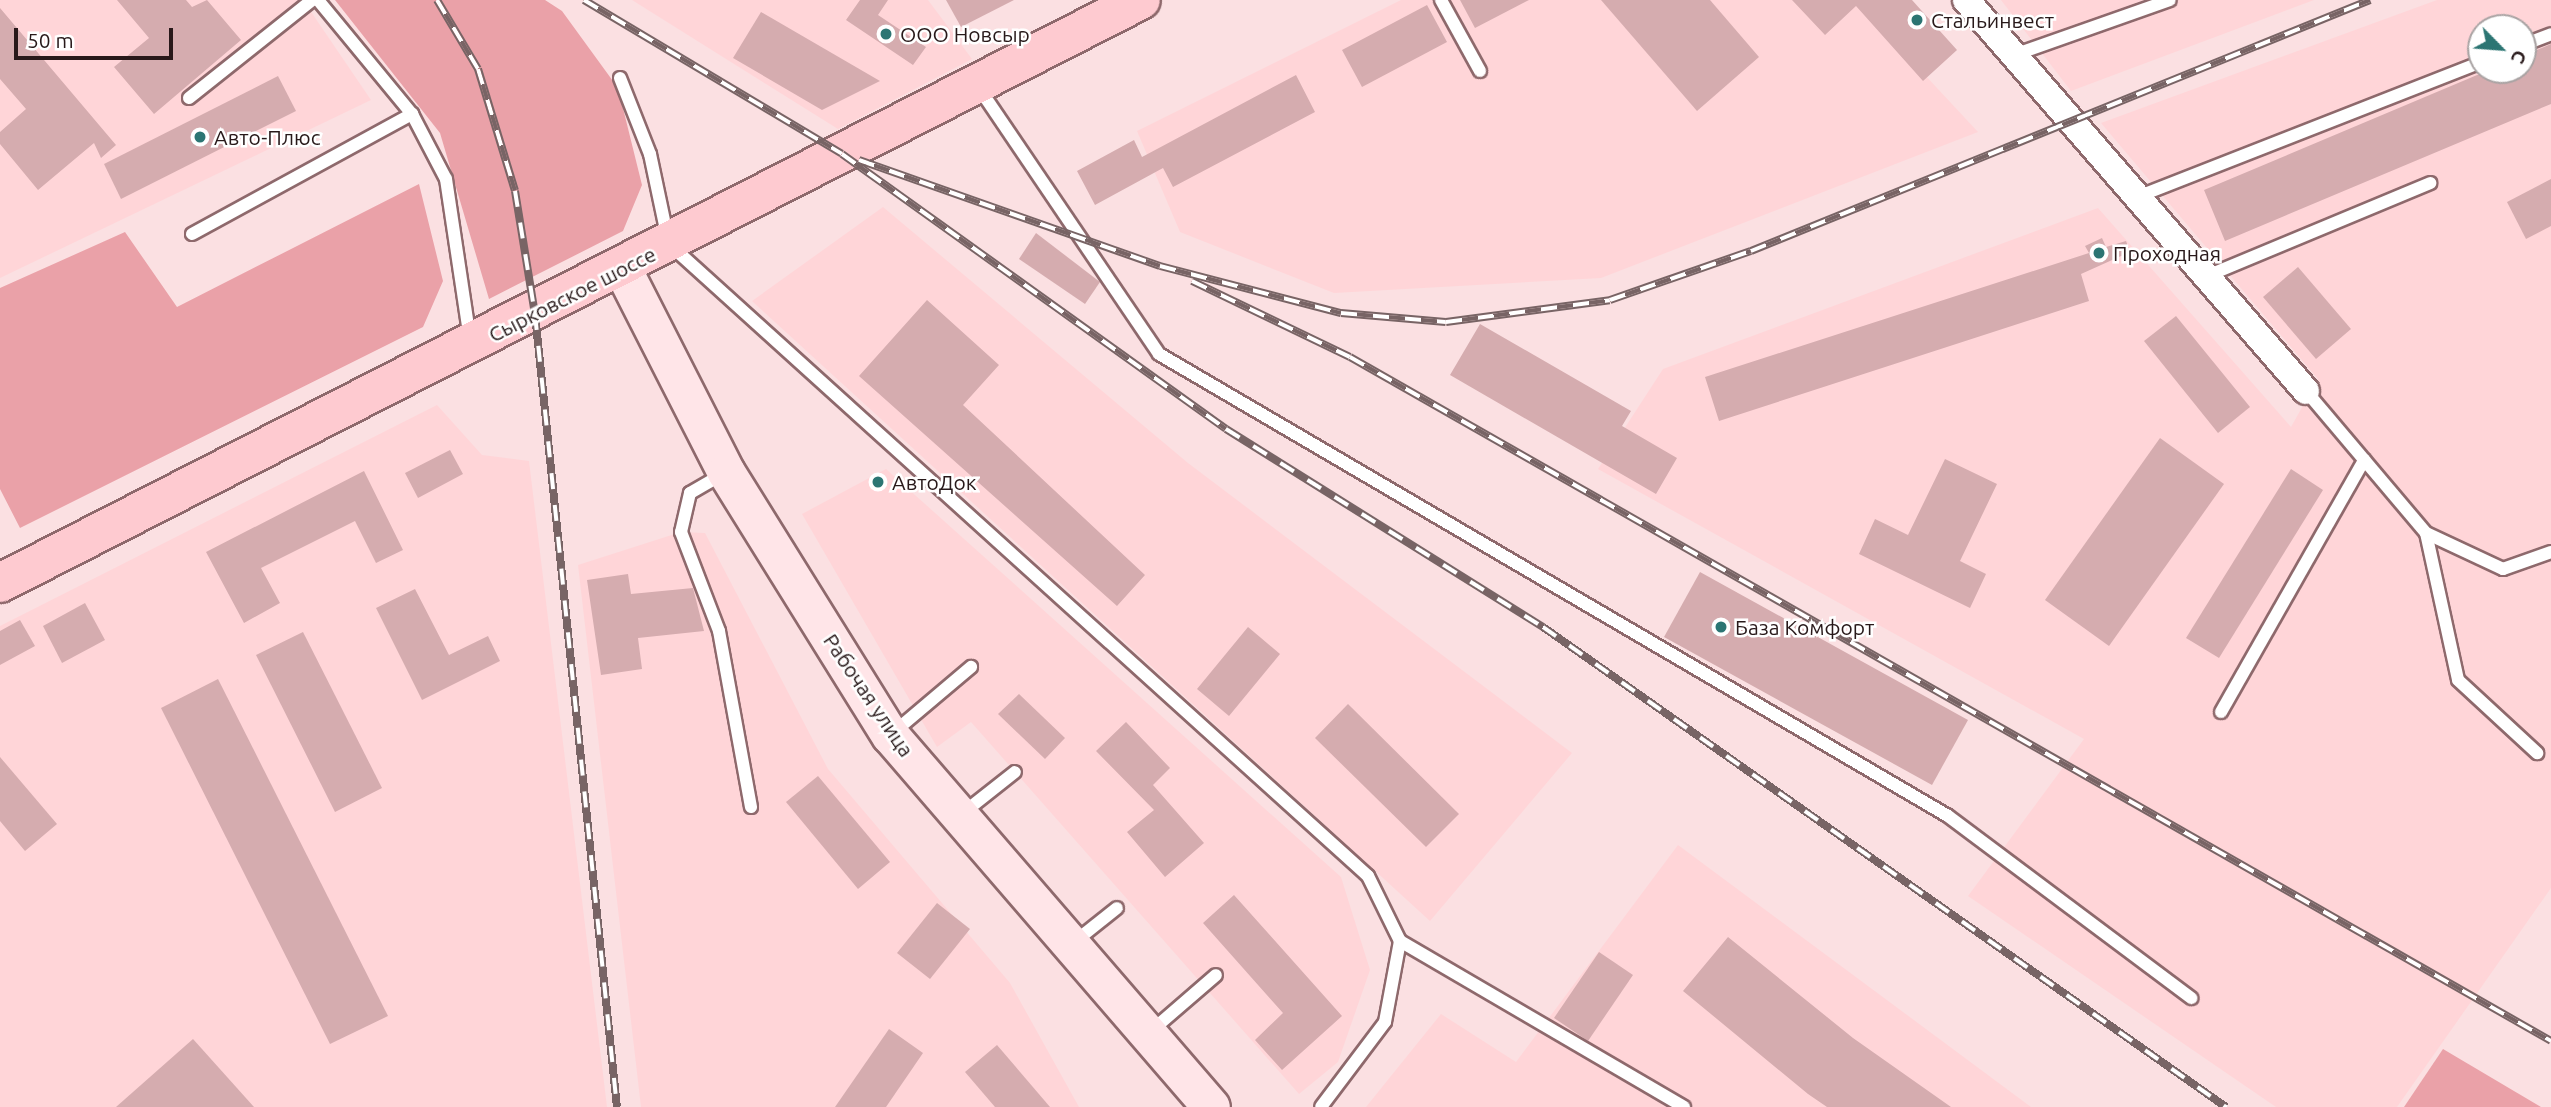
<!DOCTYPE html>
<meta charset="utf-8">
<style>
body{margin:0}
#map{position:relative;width:2551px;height:1107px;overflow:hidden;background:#fbe0e2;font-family:Ubuntu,sans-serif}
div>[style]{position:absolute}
.built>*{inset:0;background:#ffd5d8}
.green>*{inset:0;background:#eaa1a8}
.building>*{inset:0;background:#d5acaf}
.roads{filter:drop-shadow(2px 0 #8e696c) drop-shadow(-2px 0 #8e696c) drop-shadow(0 2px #8e696c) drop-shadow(0 -2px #8e696c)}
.lane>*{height:12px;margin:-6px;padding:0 6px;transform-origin:6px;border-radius:6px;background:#fff}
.street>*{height:26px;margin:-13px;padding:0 13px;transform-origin:13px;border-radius:13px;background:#fff}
.secondary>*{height:37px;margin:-18.5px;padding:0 18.5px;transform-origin:18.5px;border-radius:18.5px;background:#ffe5e8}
.primary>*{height:38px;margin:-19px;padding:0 19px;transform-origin:19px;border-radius:19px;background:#fecad0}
.rail>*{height:8px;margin-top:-4px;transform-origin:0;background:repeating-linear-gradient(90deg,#fff 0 16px,#786465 0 32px);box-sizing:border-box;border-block:2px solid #786465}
.dots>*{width:19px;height:19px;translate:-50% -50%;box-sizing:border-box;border:4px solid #fff;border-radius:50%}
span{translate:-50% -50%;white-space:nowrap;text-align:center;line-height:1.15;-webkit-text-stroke:5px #fff;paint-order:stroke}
.poi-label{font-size:21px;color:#28191a}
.left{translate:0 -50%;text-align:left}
.street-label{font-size:21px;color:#28191a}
.north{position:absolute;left:2467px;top:14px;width:70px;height:70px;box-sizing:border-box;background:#fff;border:2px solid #a9a3a3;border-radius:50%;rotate:115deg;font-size:19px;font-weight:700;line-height:28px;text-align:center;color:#28191a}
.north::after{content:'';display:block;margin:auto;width:24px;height:32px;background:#2c7573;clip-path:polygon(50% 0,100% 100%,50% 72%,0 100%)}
.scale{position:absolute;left:14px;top:28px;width:159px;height:32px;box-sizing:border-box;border:4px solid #28191a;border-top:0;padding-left:9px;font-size:21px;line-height:24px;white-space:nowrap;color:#28191a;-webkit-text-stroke:5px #fff;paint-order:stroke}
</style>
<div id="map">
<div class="built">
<div style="clip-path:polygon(0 0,303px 0,371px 100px,0 278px)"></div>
<div style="clip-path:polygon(632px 0,928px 0,972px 59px,838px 129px)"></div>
<div style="clip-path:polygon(1401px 0,1855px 0,1978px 132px,1601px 278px,1334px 293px,1180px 232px,1137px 131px)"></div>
<div style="clip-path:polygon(2001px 0,2314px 0,2071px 91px)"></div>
<div style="clip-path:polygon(evenodd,2437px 0,2551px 0,2551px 888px,2397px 1107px,2276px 1107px,1968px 896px,2084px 739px,1598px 469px,1663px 369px,2098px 208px,2291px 427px,2318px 379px,2101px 123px,2437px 0,2481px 28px,2523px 28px,2523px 70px,2481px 70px,2481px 28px)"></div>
<div style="clip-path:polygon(883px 207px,1188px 463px,1572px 753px,1430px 921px,752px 301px)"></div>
<div style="clip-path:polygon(437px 405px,482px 455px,529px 461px,607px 1107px,0 1107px,0 626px)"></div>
<div style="clip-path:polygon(886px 469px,1341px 877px,1370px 970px,1338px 1062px,1299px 1094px,971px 722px,937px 747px,802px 514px)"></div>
<div style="clip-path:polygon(681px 532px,705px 533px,828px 769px,1010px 983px,1079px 1107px,641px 1107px,578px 565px)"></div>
<div style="clip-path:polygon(1678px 845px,2031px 1107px,1366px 1107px,1441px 1014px,1516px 1062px)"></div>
</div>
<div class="green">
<div style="clip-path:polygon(335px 0,545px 0,562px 11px,618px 88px,642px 185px,623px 231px,489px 299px,440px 133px)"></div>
<div style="clip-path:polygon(419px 184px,443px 281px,423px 327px,20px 528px,0 489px,0 288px,125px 232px,177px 307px)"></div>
<div style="clip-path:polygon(2443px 1049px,2541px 1107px,2404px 1107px)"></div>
</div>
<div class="building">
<div style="clip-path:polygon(117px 0,186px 0,192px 7px,207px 0,241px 40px,154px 114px,114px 67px,149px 38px)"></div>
<div style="clip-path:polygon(860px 0,888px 0,878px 15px,926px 47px,913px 65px,846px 20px)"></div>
<div style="clip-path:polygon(946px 0,1014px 0,961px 27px)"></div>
<div style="clip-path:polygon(1460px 0,1529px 0,1475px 28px)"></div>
<div style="clip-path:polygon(1601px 0,1710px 0,1759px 57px,1697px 111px)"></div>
<div style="clip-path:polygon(1792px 0,1912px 0,1957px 50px,1923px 81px,1856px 6px,1825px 35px)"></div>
<div style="clip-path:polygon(1427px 5px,1447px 42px,1362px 87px,1342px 50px)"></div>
<div style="clip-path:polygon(0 8px,116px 145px,101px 158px,94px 143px,38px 190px,0 144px,0 132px,26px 109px,0 79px)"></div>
<div style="clip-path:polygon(761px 12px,880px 81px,822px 110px,733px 58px)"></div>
<div style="clip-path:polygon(2551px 44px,2551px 104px,2225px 241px,2204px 190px,2489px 70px,2523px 70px,2523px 56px)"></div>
<div style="clip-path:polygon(1296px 75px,1315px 112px,1173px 187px,1163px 168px,1095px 205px,1077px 171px,1134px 140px,1142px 157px)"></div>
<div style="clip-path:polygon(278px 76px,296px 111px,121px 199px,104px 164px)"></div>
<div style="clip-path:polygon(2551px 179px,2551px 226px,2526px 239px,2507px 202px)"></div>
<div style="clip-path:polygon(1036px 233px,1100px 282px,1085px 304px,1019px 259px)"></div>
<div style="clip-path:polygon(2102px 238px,2106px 247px,2126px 241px,2130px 252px,2081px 274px,2089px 301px,1719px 421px,1705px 377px,2089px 253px,2085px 246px)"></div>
<div style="clip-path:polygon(2298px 267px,2351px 329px,2316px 359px,2263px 297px)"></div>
<div style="clip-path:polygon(927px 300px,999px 365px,963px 405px,1145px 575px,1117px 606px,859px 376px)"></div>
<div style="clip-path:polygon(2176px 316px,2250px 407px,2218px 433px,2144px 341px)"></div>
<div style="clip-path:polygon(1480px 324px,1631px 411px,1622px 426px,1677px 458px,1656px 494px,1450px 375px)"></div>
<div style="clip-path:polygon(2160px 438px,2224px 484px,2109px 646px,2045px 600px)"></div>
<div style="clip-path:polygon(450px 450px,463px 474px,418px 498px,405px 473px)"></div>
<div style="clip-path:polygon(1945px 459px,1997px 484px,1960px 561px,1986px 574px,1970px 608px,1859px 554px,1875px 519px,1908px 535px)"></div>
<div style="clip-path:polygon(2291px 469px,2323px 490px,2219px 658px,2186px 638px)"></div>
<div style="clip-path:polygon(364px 471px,403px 550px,376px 563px,355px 521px,261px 568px,280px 603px,244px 623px,206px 552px)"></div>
<div style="clip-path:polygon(1700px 572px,1968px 720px,1932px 785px,1664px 637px)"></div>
<div style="clip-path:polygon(628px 574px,631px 594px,693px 588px,704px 631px,638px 638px,642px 669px,601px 675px,587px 580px)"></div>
<div style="clip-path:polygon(415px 589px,449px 655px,488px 636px,500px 661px,422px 700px,376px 608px)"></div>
<div style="clip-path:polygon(85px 603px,105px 640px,62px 663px,43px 626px)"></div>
<div style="clip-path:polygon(20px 620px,35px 646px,0 665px,0 631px)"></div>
<div style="clip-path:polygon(1248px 627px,1280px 654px,1229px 716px,1197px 689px)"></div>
<div style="clip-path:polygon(303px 632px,382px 788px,335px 812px,256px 655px)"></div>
<div style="clip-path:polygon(218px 679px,388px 1016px,330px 1044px,161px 708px)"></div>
<div style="clip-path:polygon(1019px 694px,1065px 738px,1045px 759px,998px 714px)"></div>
<div style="clip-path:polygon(1348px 704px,1459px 814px,1426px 847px,1315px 738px)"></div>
<div style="clip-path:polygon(1126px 722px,1170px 768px,1153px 785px,1204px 843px,1165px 877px,1127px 832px,1154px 810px,1096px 751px)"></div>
<div style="clip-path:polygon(0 757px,57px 824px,25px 851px,0 821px)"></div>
<div style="clip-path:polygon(818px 776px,890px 862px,858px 889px,786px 802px)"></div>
<div style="clip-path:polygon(1234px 895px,1342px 1016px,1282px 1070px,1255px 1040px,1283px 1013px,1203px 923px)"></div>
<div style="clip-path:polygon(937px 903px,970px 929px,930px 979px,897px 953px)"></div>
<div style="clip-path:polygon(1728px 937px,1853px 1038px,1951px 1107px,1827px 1107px,1808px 1094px,1683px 991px)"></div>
<div style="clip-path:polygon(1599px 952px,1633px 975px,1588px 1041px,1554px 1018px)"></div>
<div style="clip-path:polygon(889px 1029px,923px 1053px,886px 1107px,835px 1107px)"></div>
<div style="clip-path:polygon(193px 1039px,254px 1107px,116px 1107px)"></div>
<div style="clip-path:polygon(997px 1045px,1050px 1107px,995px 1107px,965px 1072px)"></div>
</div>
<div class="roads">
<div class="lane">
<div style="left:318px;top:0;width:148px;rotate:50.5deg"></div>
<div style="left:412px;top:114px;width:73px;rotate:62.4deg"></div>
<div style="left:446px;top:179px;width:162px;rotate:81.5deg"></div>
<div style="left:1441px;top:0;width:81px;rotate:61.2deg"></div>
<div style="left:2523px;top:45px;width:30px;rotate:-21deg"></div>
<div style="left:2014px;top:55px;width:165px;rotate:-19.4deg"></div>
<div style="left:620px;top:78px;width:82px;rotate:68.5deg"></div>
<div style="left:650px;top:154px;width:92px;rotate:78.1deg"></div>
<div style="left:669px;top:244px;width:942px;rotate:42.12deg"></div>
<div style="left:1368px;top:876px;width:72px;rotate:63.8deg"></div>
<div style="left:1400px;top:941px;width:82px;rotate:100.5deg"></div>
<div style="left:1385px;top:1022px;width:106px;rotate:127deg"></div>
<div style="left:979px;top:88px;width:321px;rotate:55.9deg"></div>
<div style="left:1159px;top:354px;width:914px;rotate:30.35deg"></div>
<div style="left:1948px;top:816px;width:304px;rotate:36.8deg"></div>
<div style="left:189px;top:98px;width:157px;rotate:-38.5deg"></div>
<div style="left:2137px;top:197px;width:370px;rotate:-21.4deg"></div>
<div style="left:192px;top:234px;width:251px;rotate:-28.6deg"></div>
<div style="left:2207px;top:276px;width:242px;rotate:-22.6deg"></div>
<div style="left:2306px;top:391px;width:186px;rotate:49.8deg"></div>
<div style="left:2426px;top:533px;width:85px;rotate:25.1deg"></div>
<div style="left:2503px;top:569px;width:51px;rotate:-19.5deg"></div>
<div style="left:723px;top:474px;width:38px;rotate:150deg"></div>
<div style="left:690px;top:493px;width:40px;rotate:103deg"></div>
<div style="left:681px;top:532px;width:106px;rotate:69deg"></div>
<div style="left:719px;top:631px;width:179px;rotate:79.7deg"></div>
<div style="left:2426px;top:533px;width:150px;rotate:77.7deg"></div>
<div style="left:2458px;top:680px;width:108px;rotate:42.7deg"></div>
<div style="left:2221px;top:712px;width:290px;rotate:-60.4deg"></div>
<div style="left:894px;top:732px;width:101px;rotate:-40.2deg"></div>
<div style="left:963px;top:813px;width:66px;rotate:-38.3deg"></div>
<div style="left:1400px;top:941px;width:329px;rotate:30.3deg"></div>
<div style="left:1073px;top:943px;width:56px;rotate:-38.5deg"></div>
<div style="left:1150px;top:1032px;width:87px;rotate:-40.8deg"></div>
</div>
<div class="street">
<div style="left:1966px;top:0;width:518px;rotate:48.99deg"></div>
</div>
<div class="secondary">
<div style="left:622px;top:268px;width:229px;rotate:63deg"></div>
<div style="left:726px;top:472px;width:310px;rotate:58.1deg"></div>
<div style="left:890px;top:735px;width:491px;rotate:49.2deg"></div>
</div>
<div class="primary">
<div style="left:0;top:583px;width:1281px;rotate:-27.07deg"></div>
</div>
</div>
<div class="rail">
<div style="left:437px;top:0;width:80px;rotate:59.3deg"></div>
<div style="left:478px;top:69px;width:127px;rotate:73.1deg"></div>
<div style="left:515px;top:191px;width:125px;rotate:80.8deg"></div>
<div style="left:535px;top:314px;width:797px;rotate:84.1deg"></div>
<div style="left:584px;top:0;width:300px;rotate:30.8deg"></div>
<div style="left:842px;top:154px;width:472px;rotate:35.6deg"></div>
<div style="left:1226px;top:429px;width:374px;rotate:32deg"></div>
<div style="left:1543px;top:627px;width:835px;rotate:35.1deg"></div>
<div style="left:859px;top:160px;width:319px;rotate:19.4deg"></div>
<div style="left:1160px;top:266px;width:187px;rotate:14.6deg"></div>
<div style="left:1341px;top:313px;width:105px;rotate:4.9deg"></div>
<div style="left:1446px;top:322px;width:165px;rotate:-7.6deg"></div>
<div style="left:1610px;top:300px;width:149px;rotate:-19.2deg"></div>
<div style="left:1751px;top:251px;width:668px;rotate:-22.07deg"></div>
<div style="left:1192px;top:281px;width:175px;rotate:25.7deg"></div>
<div style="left:1350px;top:357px;width:1382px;rotate:29.66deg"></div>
</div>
<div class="dots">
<div style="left:1917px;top:20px;background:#2c7573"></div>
<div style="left:886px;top:34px;background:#2c7573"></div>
<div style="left:200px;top:137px;background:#2c7573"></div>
<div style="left:2099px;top:253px;background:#2c7573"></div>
<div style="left:878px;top:482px;background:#2c7573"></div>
<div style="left:1721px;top:627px;background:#2c7573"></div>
</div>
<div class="poi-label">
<span class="left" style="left:1931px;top:20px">Стальинвест</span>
<span class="left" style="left:900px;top:34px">ООО Новсыр</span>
<span class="left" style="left:214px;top:137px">Авто-Плюс</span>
<span class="left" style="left:2113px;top:253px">Проходная</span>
<span class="left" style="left:892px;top:482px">АвтоДок</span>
<span class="left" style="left:1735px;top:627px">База Комфорт</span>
</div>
<div class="street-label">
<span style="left:572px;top:294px;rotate:-27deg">Сырковское шоссе</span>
<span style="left:869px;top:695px;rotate:56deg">Рабочая улица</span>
</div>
<div class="north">С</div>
<div class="scale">50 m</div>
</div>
